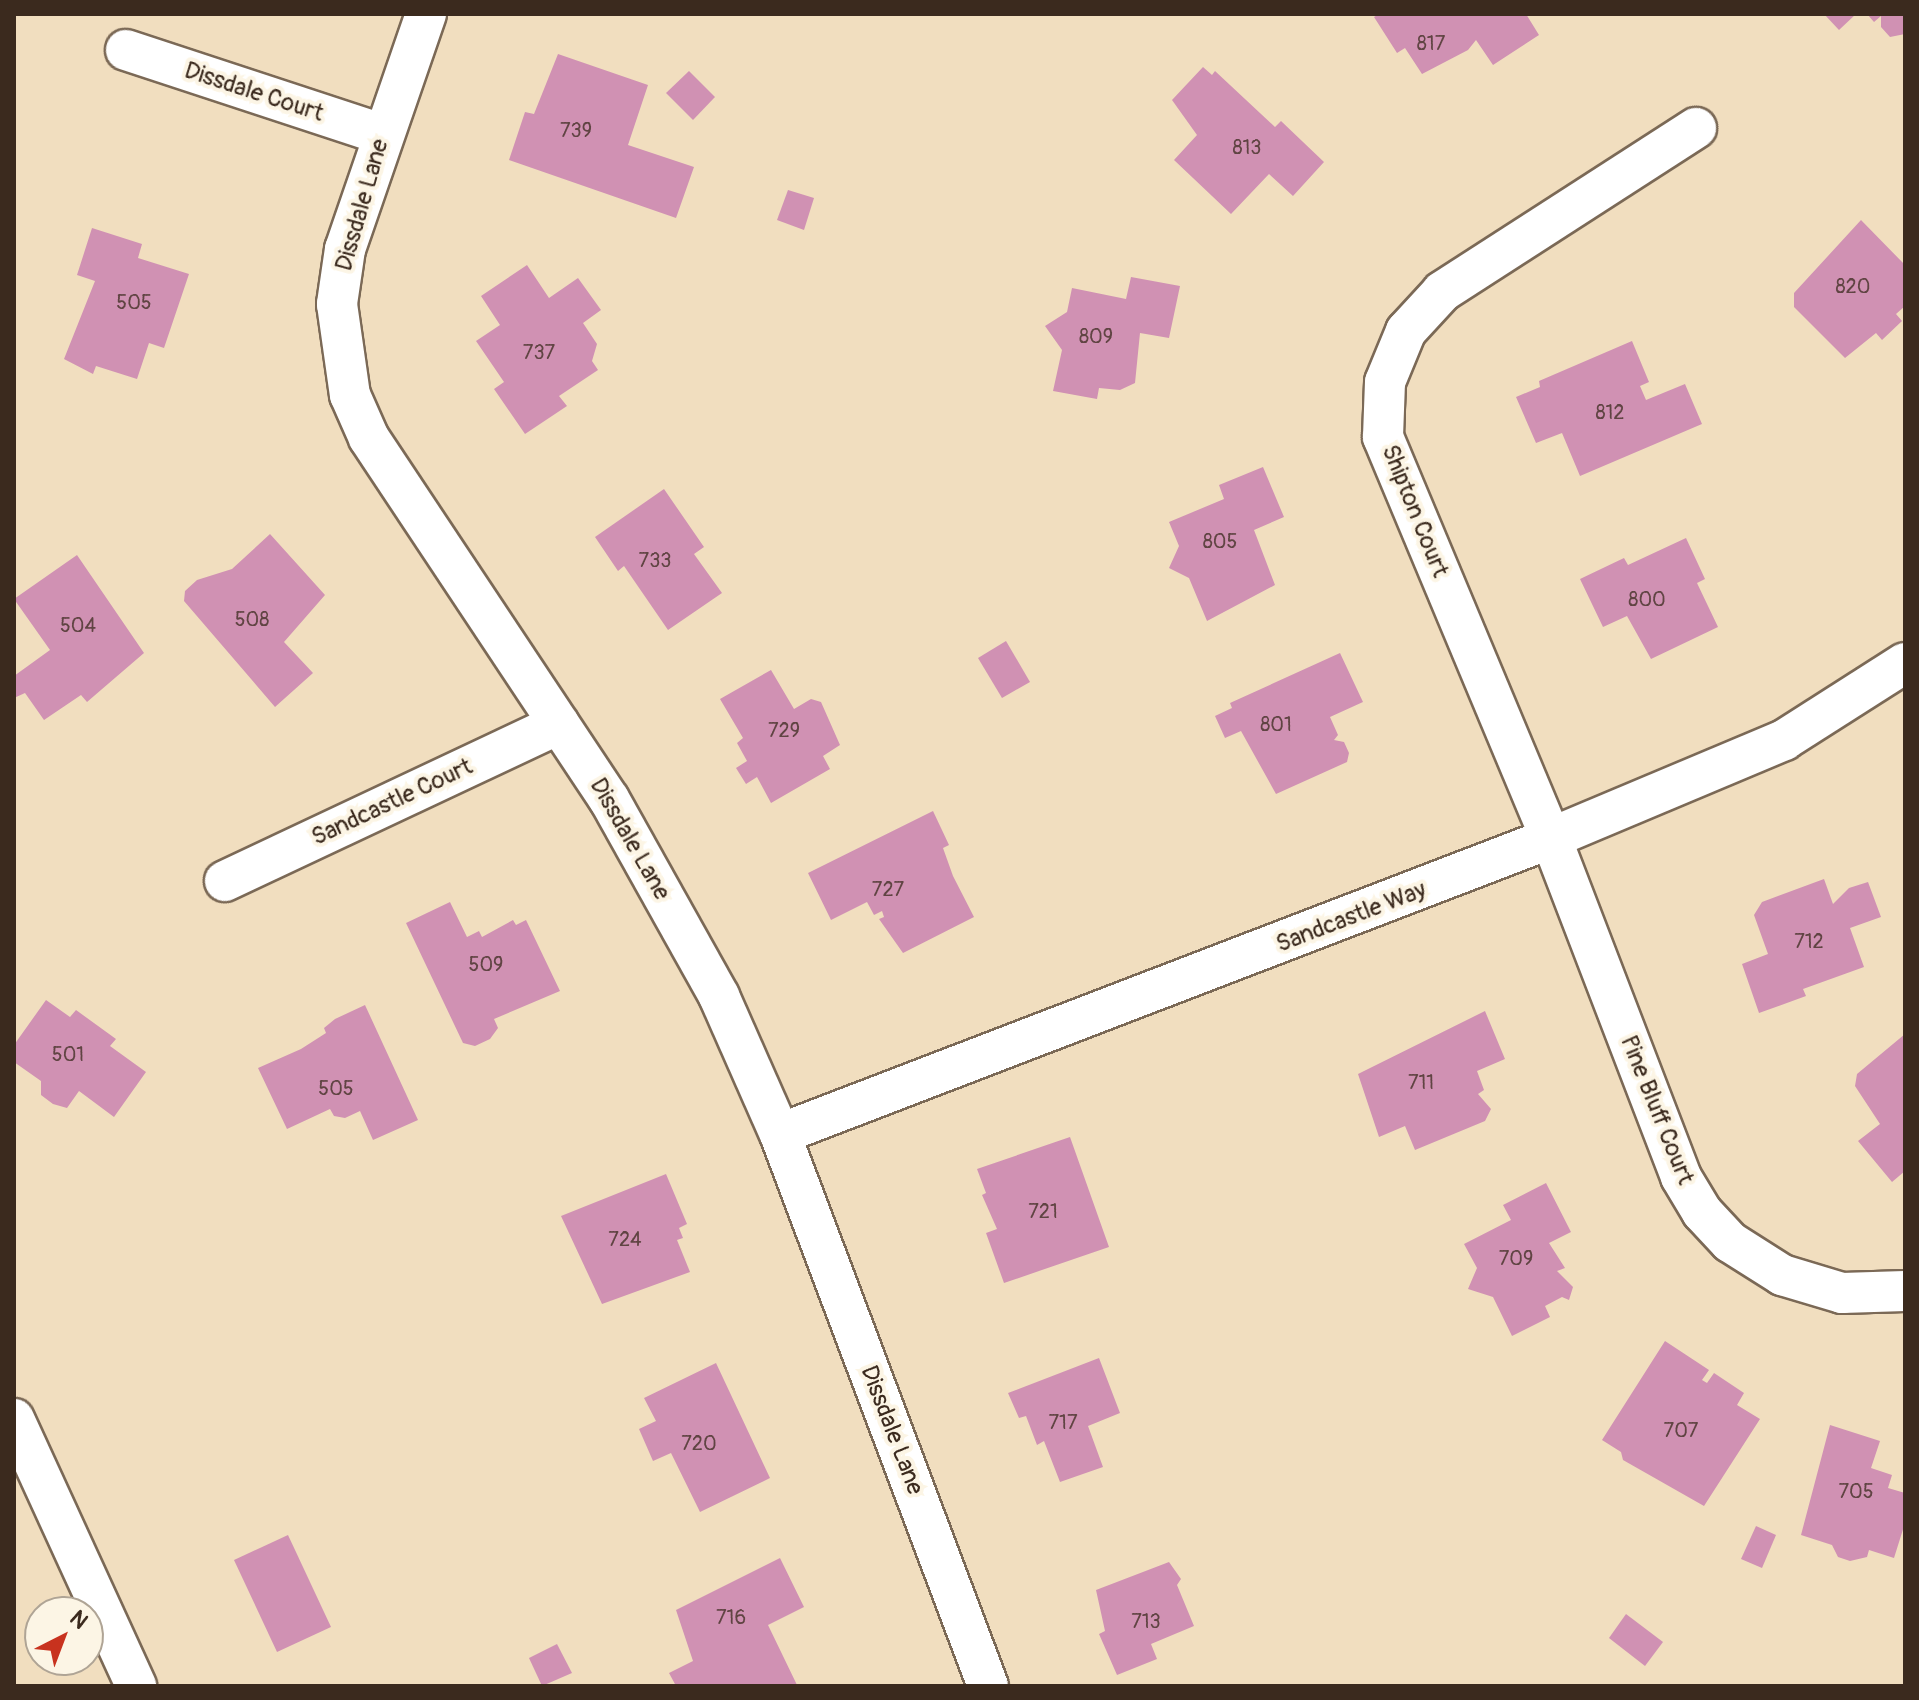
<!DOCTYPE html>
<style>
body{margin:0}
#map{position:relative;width:1919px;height:1700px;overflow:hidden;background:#f1debf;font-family:Pangolin,sans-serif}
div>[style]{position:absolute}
.building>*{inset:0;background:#d091b3}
.roads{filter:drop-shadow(2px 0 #7b6956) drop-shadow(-2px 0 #7b6956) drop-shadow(0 2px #7b6956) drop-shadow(0 -2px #7b6956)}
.minor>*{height:40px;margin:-20px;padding:0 20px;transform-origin:20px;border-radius:20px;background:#fff}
span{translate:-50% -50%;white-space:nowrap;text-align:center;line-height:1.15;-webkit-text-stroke:8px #fcf5e5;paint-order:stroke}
.number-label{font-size:20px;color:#604443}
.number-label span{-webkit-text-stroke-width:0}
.street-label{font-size:24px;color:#3b2a1e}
.frame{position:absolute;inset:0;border:16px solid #3b2a1e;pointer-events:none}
.north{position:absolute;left:24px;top:1596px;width:80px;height:80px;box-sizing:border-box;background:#fcf5e5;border:2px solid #afa495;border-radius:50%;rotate:42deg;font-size:22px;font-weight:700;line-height:32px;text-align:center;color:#3b2a1e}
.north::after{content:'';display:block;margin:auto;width:28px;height:36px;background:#c8321e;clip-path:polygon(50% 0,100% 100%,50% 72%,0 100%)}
</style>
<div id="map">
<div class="building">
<div style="clip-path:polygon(1379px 14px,1526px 14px,1539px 35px,1493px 65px,1476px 40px,1468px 50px,1422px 74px,1405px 48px,1397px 53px,1374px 17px)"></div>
<div style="clip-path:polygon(1824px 14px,1856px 14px,1839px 30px)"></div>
<div style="clip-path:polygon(1867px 14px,1905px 14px,1905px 34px,1890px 37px,1881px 27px,1881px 16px,1874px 22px)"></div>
<div style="clip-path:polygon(558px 54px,648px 85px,628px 145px,694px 167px,676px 218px,509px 160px,525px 112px,534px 114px)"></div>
<div style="clip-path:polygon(1203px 67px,1212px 75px,1215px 71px,1275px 127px,1281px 121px,1324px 162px,1293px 196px,1269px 174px,1231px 214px,1174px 160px,1197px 135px,1172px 100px)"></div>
<div style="clip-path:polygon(689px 71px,715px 97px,693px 120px,666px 93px)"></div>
<div style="clip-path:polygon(788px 190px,814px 198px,804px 230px,777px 220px)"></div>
<div style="clip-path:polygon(1861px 220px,1905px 265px,1905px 306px,1896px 314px,1902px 321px,1882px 340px,1876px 333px,1845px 358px,1794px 307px,1794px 293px)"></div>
<div style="clip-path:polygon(92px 228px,142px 244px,138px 258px,189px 274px,164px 348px,149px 343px,137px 379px,96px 366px,93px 374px,64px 359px,95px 281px,77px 275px)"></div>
<div style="clip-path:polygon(527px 265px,549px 298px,578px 278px,601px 310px,583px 323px,597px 344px,592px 361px,598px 370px,559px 396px,567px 406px,525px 434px,494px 389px,504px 382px,476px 341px,500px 325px,481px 296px)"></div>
<div style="clip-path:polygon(1131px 277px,1180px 286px,1169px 338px,1140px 333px,1135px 383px,1120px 390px,1099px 388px,1097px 399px,1053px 391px,1062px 350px,1045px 326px,1067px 312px,1072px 288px,1126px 299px)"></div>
<div style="clip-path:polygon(1632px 341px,1649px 382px,1640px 386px,1646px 400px,1685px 384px,1702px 424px,1580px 476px,1562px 433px,1536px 443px,1516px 397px,1540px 387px,1539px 381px)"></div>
<div style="clip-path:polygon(1263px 467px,1284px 517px,1254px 530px,1275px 585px,1207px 621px,1189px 578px,1169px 568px,1179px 546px,1169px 522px,1224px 499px,1219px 485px)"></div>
<div style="clip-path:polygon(664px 489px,704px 547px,694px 554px,722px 593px,668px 630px,624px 566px,618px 571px,595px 537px)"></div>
<div style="clip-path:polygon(270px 534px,325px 595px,284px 642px,313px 673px,275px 707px,184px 601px,185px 591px,197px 580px,232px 569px)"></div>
<div style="clip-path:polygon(1686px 538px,1705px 579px,1697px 583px,1718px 627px,1651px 659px,1627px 616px,1603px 627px,1580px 579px,1624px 558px,1628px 565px)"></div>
<div style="clip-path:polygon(77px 555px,144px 653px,87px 702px,81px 695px,44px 720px,25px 693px,14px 698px,14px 676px,50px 650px,14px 599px)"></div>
<div style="clip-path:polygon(1006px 641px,1030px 682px,1002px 698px,978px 658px)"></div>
<div style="clip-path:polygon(1340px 653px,1363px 702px,1330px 717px,1338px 735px,1334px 740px,1344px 742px,1349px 753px,1347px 762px,1276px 794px,1241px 731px,1225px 738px,1215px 716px,1232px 708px,1230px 703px)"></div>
<div style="clip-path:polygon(771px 670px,794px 709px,811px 699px,821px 702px,840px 745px,823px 756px,830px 769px,771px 803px,757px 777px,746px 784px,736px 768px,747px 761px,737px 743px,743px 738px,720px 699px)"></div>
<div style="clip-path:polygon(933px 811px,949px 845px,943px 848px,953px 876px,974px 917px,903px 953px,879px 919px,884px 917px,882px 911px,874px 915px,867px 902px,831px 920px,808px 873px)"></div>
<div style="clip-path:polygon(1824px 879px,1833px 904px,1849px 888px,1868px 882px,1881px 917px,1850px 928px,1864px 967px,1803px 989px,1806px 996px,1759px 1013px,1742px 964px,1768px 954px,1754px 915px,1762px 902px)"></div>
<div style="clip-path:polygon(450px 902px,467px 937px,479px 931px,482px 937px,513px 920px,516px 925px,526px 920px,560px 991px,494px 1019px,498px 1028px,490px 1039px,475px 1046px,463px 1043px,406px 923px)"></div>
<div style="clip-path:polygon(46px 1000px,70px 1017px,76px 1010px,116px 1039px,110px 1046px,146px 1072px,114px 1117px,79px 1091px,67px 1108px,53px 1104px,41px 1095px,41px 1081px,14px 1062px,14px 1045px)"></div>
<div style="clip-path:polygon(365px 1005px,418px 1120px,373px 1140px,360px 1111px,345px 1118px,334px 1116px,330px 1109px,287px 1129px,258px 1068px,301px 1049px,326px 1033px,324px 1028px,335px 1019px)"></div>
<div style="clip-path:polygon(1485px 1011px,1505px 1059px,1477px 1071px,1484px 1090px,1478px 1094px,1491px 1109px,1485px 1121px,1415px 1150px,1405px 1126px,1379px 1137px,1358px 1074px)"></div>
<div style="clip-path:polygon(1905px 1034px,1905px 1171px,1892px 1182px,1858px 1141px,1880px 1124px,1855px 1086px,1857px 1074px)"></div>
<div style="clip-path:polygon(1070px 1137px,1109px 1247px,1004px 1283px,986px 1233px,997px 1229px,982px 1195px,986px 1193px,977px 1169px)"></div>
<div style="clip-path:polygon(666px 1174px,687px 1224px,679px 1228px,683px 1238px,677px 1240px,690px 1272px,602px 1304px,561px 1216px)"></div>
<div style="clip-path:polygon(1546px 1183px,1571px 1232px,1549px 1243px,1565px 1268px,1557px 1271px,1573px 1287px,1569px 1300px,1562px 1297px,1545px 1306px,1550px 1317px,1512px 1336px,1493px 1297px,1468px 1289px,1477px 1268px,1464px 1244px,1511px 1220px,1503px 1205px)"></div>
<div style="clip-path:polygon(1665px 1341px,1709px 1370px,1702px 1380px,1707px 1383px,1714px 1373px,1744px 1393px,1737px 1405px,1760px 1419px,1704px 1506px,1623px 1460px,1621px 1452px,1602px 1440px)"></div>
<div style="clip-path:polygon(1099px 1358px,1120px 1413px,1088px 1426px,1103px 1467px,1060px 1482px,1044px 1441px,1037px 1445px,1026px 1416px,1019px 1418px,1008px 1393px)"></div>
<div style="clip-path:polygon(716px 1363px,770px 1478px,700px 1512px,671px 1453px,653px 1461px,639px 1429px,656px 1421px,644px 1398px)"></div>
<div style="clip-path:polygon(1830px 1425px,1880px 1441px,1871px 1468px,1892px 1475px,1888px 1488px,1905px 1493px,1905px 1523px,1894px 1558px,1869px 1550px,1867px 1557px,1850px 1561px,1838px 1557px,1832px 1545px,1801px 1535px)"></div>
<div style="clip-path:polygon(1756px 1526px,1776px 1535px,1762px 1568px,1741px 1559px)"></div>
<div style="clip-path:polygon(288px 1535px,331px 1627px,277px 1652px,234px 1560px)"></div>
<div style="clip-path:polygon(780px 1558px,804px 1607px,768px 1625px,797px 1685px,676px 1686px,669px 1673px,693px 1661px,676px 1610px)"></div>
<div style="clip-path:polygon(1169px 1562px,1181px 1579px,1177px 1585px,1194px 1626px,1151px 1644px,1157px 1659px,1117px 1675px,1099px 1634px,1105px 1631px,1096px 1590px)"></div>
<div style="clip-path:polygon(1626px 1614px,1663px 1642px,1645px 1666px,1609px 1638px)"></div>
<div style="clip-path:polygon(557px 1644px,572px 1673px,542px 1686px,529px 1658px)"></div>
</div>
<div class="roads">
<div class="minor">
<div style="left:426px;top:14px;width:249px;rotate:109deg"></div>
<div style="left:345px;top:249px;width:56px;rotate:98.3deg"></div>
<div style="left:337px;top:304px;width:92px;rotate:81.9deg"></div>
<div style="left:350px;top:395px;width:47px;rotate:66.2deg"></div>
<div style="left:369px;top:438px;width:433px;rotate:56.4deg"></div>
<div style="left:609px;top:799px;width:226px;rotate:60.8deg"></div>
<div style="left:719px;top:996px;width:151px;rotate:66.2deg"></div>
<div style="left:780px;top:1134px;width:590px;rotate:69.35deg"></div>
<div style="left:126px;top:50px;width:269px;rotate:18.2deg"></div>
<div style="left:1696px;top:128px;width:302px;rotate:147.2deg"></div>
<div style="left:1442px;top:292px;width:53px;rotate:132.7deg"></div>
<div style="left:1406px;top:331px;width:55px;rotate:112.4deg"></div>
<div style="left:1385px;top:382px;width:55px;rotate:92.1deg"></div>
<div style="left:1383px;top:437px;width:435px;rotate:67.3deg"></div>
<div style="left:1551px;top:838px;width:363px;rotate:69deg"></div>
<div style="left:1681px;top:1177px;width:41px;rotate:59deg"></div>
<div style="left:1702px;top:1212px;width:41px;rotate:47deg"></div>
<div style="left:1730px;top:1242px;width:62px;rotate:32.4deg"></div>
<div style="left:1782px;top:1275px;width:63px;rotate:16.7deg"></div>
<div style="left:1842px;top:1293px;width:63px;rotate:-1.8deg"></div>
<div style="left:225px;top:881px;width:369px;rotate:-25.2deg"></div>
<div style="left:780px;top:1134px;width:826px;rotate:-21deg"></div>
<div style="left:1551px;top:838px;width:253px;rotate:-22.8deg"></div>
<div style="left:1784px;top:740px;width:143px;rotate:-32.5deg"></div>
<div style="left:14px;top:1419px;width:294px;rotate:65.4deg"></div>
</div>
</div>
<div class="number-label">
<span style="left:1431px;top:43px">817</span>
<span style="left:576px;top:130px">739</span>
<span style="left:1247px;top:147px">813</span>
<span style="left:1853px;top:286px">820</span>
<span style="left:134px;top:302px">505</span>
<span style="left:1096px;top:336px">809</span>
<span style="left:539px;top:352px">737</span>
<span style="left:1610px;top:412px">812</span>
<span style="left:1220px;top:541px">805</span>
<span style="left:655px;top:560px">733</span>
<span style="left:1647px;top:599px">800</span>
<span style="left:252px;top:619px">508</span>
<span style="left:78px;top:625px">504</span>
<span style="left:1276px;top:724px">801</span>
<span style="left:784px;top:730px">729</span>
<span style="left:888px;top:889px">727</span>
<span style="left:1809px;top:941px">712</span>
<span style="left:486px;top:964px">509</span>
<span style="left:68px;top:1054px">501</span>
<span style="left:1421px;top:1082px">711</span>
<span style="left:336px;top:1088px">505</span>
<span style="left:1043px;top:1211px">721</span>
<span style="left:625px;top:1239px">724</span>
<span style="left:1516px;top:1258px">709</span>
<span style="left:1063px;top:1422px">717</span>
<span style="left:1681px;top:1430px">707</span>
<span style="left:699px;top:1443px">720</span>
<span style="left:1856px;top:1491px">705</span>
<span style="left:731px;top:1617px">716</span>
<span style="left:1146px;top:1621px">713</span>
</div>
<div class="street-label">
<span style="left:254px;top:92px;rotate:18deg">Dissdale Court</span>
<span style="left:362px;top:205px;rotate:-74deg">Dissdale Lane</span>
<span style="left:1415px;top:511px;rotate:68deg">Shipton Court</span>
<span style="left:392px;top:802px;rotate:-25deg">Sandcastle Court</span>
<span style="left:630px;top:839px;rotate:60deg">Dissdale Lane</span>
<span style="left:1351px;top:917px;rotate:-21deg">Sandcastle Way</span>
<span style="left:1657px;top:1110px;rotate:68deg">Pine Bluff Court</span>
<span style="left:892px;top:1430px;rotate:69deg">Dissdale Lane</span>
</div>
<div class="frame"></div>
<div class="north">N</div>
</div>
